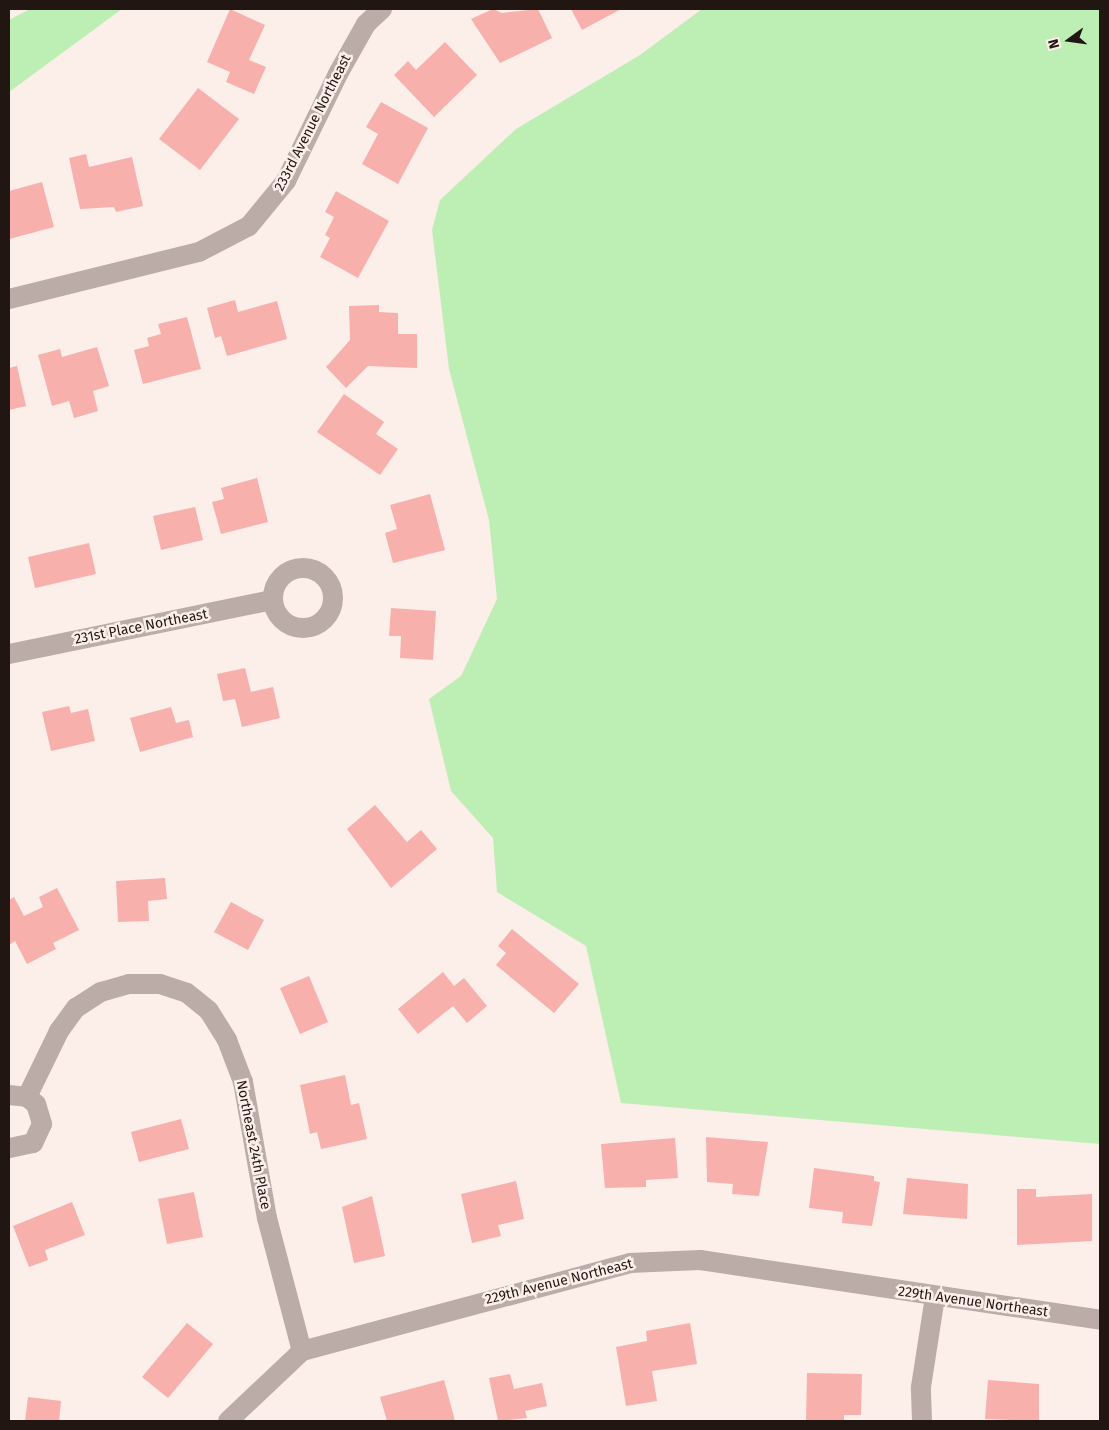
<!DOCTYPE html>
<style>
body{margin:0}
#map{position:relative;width:1109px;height:1430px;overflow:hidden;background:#fceee9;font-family:"Fira Sans",sans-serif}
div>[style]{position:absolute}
.green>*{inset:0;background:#bdefb5}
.building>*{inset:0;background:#f7b0ac}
.minor>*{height:20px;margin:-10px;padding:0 10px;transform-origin:10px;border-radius:10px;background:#bcaca8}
.minor>.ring{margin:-10px;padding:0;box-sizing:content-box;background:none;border:20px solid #bcaca8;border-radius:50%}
span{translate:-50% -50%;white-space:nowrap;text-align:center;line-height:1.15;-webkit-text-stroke:5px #fceee9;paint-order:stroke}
.street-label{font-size:14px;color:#221612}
.frame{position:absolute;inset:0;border:10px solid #221612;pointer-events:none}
.north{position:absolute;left:1044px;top:15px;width:50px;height:50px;-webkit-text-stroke:4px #fceee9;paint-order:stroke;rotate:256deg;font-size:14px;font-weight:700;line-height:20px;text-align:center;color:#221612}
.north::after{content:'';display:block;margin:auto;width:18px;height:22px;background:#221612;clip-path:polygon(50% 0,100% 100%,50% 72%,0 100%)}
</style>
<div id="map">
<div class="green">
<div style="clip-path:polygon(30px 9px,122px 9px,9px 92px,9px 20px)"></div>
<div style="clip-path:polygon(702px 9px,1100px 9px,1100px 1144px,621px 1103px,586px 946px,497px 892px,493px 838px,451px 791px,429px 699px,461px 676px,497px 599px,489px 520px,449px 369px,432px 230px,440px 200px,516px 129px,640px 55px)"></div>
</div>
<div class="building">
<div style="clip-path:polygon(230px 9px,265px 25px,249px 60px,266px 67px,254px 94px,226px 82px,230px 72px,207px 62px)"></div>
<div style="clip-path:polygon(493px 9px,502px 13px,538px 9px,552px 38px,500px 63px,471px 19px)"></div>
<div style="clip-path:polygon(571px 9px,621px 9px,582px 30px)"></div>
<div style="clip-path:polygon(445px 42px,477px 75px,434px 117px,394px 75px,408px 61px,416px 70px)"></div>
<div style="clip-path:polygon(198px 88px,239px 119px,200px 170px,159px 139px)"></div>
<div style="clip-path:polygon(381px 102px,428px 128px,398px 184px,362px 164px,378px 134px,366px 127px)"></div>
<div style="clip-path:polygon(86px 154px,89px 167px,132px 157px,143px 206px,116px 212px,114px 207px,80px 209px,69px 158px)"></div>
<div style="clip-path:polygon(42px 182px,54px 227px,9px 239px,9px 191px)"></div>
<div style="clip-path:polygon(336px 191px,389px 221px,358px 278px,320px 257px,330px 238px,325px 235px,334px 217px,325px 212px)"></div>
<div style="clip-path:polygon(235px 300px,238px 312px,277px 301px,287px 339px,227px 356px,221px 336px,215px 338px,207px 308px)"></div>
<div style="clip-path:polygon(379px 305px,379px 312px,398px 313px,398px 334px,417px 334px,417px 368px,368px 366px,346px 388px,326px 367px,350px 340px,349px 306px)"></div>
<div style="clip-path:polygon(187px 317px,201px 369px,143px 384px,134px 350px,149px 346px,147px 338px,161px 334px,158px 324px)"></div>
<div style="clip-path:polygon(97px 347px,109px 386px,93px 391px,98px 411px,74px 418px,69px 401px,52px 406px,38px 355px,60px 349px,62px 357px)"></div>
<div style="clip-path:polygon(17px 366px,26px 406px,9px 410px,9px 368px)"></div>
<div style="clip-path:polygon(344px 394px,384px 422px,376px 434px,398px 449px,380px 475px,317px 432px)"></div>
<div style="clip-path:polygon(257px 478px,268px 522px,221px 534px,212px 502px,224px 499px,221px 488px)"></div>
<div style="clip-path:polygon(430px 494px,445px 550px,393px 563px,385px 533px,397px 529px,390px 505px)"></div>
<div style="clip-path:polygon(195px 507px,203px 540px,161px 550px,153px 516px)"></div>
<div style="clip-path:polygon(89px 543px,96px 574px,35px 588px,28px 557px)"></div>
<div style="clip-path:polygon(391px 608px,436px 611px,433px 660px,400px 658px,401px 636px,389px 636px)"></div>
<div style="clip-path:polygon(245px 668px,251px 692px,273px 687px,280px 718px,242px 727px,235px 699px,223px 701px,217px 674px)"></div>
<div style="clip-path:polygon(69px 706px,71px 713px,88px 709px,95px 741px,51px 751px,42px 712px)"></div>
<div style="clip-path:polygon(171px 707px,176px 723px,189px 720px,193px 737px,140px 752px,130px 718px)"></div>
<div style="clip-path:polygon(375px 805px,407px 842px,421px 830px,437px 849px,391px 888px,347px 829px)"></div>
<div style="clip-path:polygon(165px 878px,167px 899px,148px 901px,149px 921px,118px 922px,116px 881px)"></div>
<div style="clip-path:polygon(57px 888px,79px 930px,53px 943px,56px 949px,27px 964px,15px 941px,9px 945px,9px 900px,14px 897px,24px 916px,43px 907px,39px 897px)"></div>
<div style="clip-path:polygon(231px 902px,264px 920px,248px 950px,214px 932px)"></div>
<div style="clip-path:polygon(512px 929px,579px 984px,554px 1013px,496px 965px,506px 953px,498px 946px)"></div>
<div style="clip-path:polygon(443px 972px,454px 986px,464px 978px,487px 1006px,467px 1023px,453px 1006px,418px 1034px,398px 1009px)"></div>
<div style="clip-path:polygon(309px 976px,328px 1022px,300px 1034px,280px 988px)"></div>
<div style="clip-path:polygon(345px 1075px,351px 1105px,359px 1103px,367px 1139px,321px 1149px,317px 1132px,310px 1134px,300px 1085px)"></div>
<div style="clip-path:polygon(181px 1119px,189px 1149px,139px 1162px,131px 1132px)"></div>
<div style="clip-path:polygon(706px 1137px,768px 1142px,759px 1196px,732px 1194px,733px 1184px,707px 1182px)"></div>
<div style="clip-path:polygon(675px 1138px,678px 1178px,646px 1180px,646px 1187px,605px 1188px,601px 1144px)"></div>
<div style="clip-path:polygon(814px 1168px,874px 1176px,874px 1181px,880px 1182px,872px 1226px,842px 1223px,843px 1212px,809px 1208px)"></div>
<div style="clip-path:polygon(907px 1178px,968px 1184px,967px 1219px,903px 1214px)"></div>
<div style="clip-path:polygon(516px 1181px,524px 1219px,498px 1225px,501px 1236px,472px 1243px,461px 1194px)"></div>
<div style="clip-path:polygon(1017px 1189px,1036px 1189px,1036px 1197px,1092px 1194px,1092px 1241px,1017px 1245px)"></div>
<div style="clip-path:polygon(194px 1192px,203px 1237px,167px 1244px,158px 1199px)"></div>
<div style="clip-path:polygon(372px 1196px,385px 1256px,354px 1263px,342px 1207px)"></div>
<div style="clip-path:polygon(72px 1202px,85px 1235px,45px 1250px,48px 1260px,29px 1267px,13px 1226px)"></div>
<div style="clip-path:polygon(187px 1323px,213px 1344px,168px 1398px,142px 1377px)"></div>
<div style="clip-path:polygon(690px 1323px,697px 1364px,652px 1371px,657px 1401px,626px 1406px,616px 1347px,647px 1341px,646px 1331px)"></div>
<div style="clip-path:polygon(807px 1373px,862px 1374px,861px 1415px,844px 1415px,844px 1421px,806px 1421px)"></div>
<div style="clip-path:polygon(510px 1374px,514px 1389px,542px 1383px,547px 1406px,525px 1411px,527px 1418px,498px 1421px,489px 1378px)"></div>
<div style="clip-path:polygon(444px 1380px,455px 1421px,387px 1421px,380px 1397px)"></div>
<div style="clip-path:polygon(988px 1380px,1039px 1384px,1039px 1421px,985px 1419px)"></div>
<div style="clip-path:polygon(28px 1397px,61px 1401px,59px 1421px,25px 1421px)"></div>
</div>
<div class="minor">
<div style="left:9px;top:299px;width:196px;rotate:-13.9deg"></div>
<div style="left:199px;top:252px;width:56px;rotate:-27.5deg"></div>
<div style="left:249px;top:226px;width:58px;rotate:-50.6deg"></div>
<div style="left:286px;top:181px;width:121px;rotate:-64.1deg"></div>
<div style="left:339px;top:72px;width:55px;rotate:-60.6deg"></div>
<div style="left:366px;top:24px;width:22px;rotate:-43deg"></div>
<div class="ring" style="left:273px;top:568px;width:40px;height:40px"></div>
<div style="left:9px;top:654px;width:269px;rotate:-11.6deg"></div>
<div style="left:9px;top:1095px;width:18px;rotate:6deg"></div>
<div style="left:27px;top:1097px;width:11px;rotate:38deg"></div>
<div style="left:36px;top:1104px;width:21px;rotate:73deg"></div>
<div style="left:42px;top:1124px;width:21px;rotate:115deg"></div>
<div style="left:33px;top:1143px;width:25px;rotate:168deg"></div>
<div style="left:27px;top:1097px;width:73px;rotate:-64.1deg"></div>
<div style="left:59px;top:1031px;width:29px;rotate:-54deg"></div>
<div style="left:76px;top:1008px;width:30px;rotate:-33deg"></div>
<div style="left:101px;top:992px;width:29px;rotate:-16deg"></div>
<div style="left:129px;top:984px;width:31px"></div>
<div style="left:160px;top:984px;width:28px;rotate:18deg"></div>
<div style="left:187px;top:993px;width:28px;rotate:39deg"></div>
<div style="left:209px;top:1011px;width:34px;rotate:58deg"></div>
<div style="left:227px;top:1040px;width:45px;rotate:69.1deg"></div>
<div style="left:243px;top:1082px;width:138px;rotate:80deg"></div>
<div style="left:267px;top:1218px;width:138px;rotate:75.3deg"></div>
<div style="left:228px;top:1421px;width:102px;rotate:-43.4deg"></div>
<div style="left:302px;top:1351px;width:340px;rotate:-15deg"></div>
<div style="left:630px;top:1263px;width:70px;rotate:-2.5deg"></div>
<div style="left:700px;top:1260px;width:404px;rotate:8.5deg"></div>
<div style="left:922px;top:1421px;width:34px;rotate:-92deg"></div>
<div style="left:921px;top:1387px;width:91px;rotate:-81.2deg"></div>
</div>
<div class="street-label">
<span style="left:313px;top:123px;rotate:-63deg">233rd Avenue Northeast</span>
<span style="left:141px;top:627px;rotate:-11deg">231st Place Northeast</span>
<span style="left:253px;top:1145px;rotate:79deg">Northeast 24th Place</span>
<span style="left:559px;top:1282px;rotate:-14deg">229th Avenue Northeast</span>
<span style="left:973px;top:1302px;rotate:8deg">229th Avenue Northeast</span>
</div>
<div class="frame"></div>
<div class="north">N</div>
</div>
